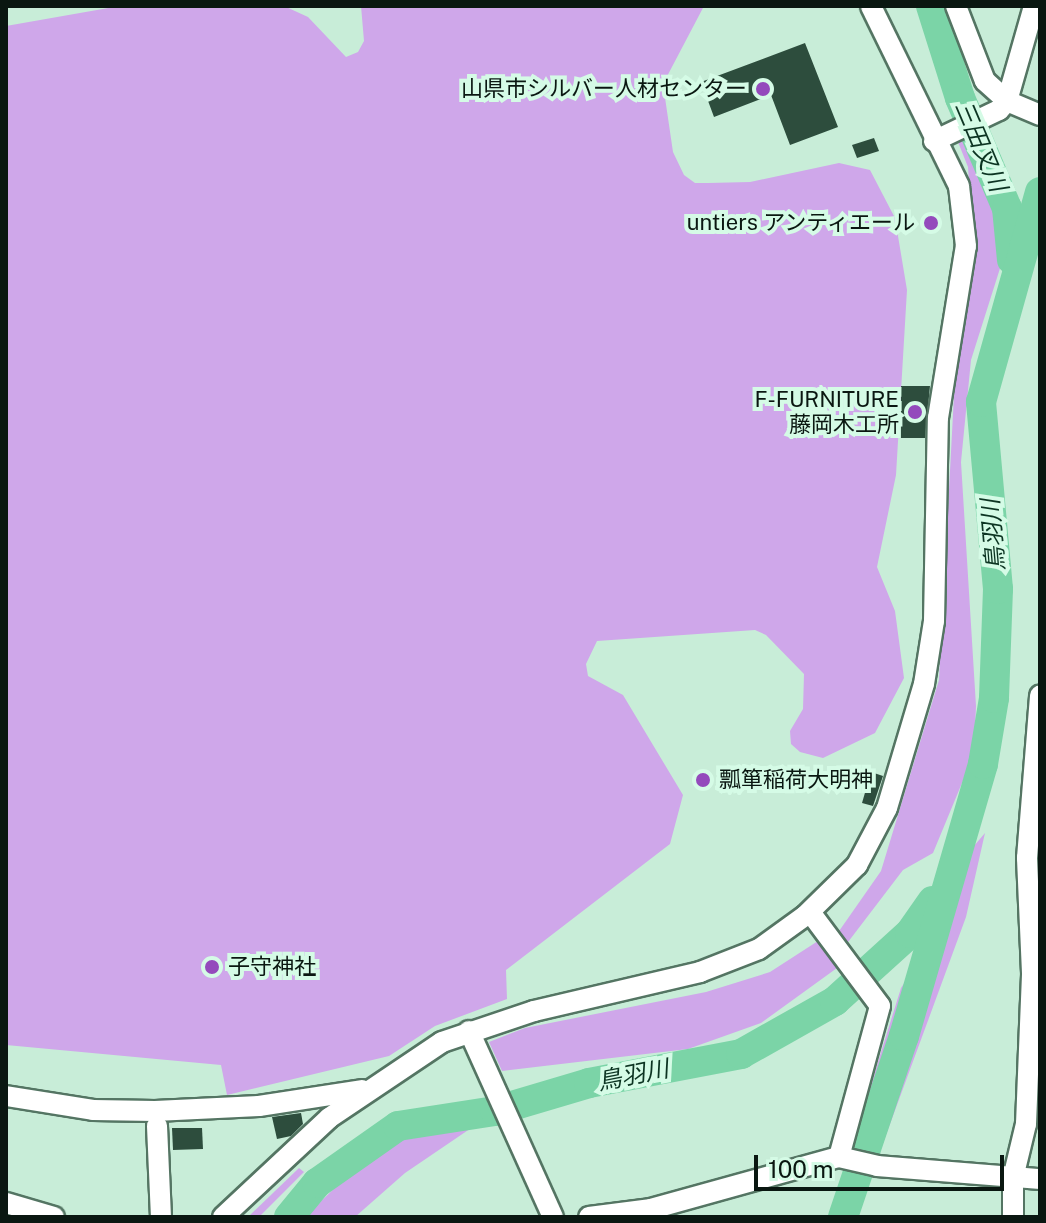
<!DOCTYPE html>
<meta charset="utf-8">
<style>
body{margin:0}
#map{position:relative;width:1046px;height:1223px;overflow:hidden;background:#c8edd8;font-family:"Public Sans","Noto Sans JP",sans-serif}
div>[style]{position:absolute}
.green>*{inset:0;background:#cfa7ea}
.river>*{height:30px;margin:-15px;padding:0 15px;transform-origin:15px;border-radius:15px;background:#7bd4a7}
.building>*{inset:0;background:#2d4d3d}
.roads{filter:drop-shadow(2px 0 #547563) drop-shadow(-2px 0 #547563) drop-shadow(0 2px #547563) drop-shadow(0 -2px #547563)}
.street>*{height:20px;margin:-10px;padding:0 10px;transform-origin:10px;border-radius:10px;background:#fff}
.dots>*{width:22px;height:22px;translate:-50% -50%;box-sizing:border-box;border:4px solid #d5fbe6;border-radius:50%}
span{translate:-50% -50%;white-space:nowrap;text-align:center;line-height:1.15;-webkit-text-stroke:8px #d5fbe6;paint-order:stroke}
.poi-label{font-size:22px;color:#0a1711}
.right{translate:-100% -50%;text-align:right}
.left{translate:0 -50%;text-align:left}
.water-label{font-size:24px;color:#0c3422;font-style:italic}
.frame{position:absolute;inset:0;border:8px solid #0a1711;pointer-events:none}
.scale{position:absolute;left:754px;top:1155px;width:250px;height:36px;box-sizing:border-box;border:4px solid #0a1711;border-top:0;padding-left:10px;font-size:24px;line-height:28px;white-space:nowrap;color:#0a1711;-webkit-text-stroke:6px #d5fbe6;paint-order:stroke}
</style>
<div id="map">
<div class="green">
<div style="clip-path:polygon(284px 6px,308px 17px,346px 57px,358px 52px,364px 41px,361px 6px,704px 6px,663px 84px,673px 152px,684px 175px,695px 183px,708px 183px,750px 182px,839px 163px,870px 170px,895px 218px,907px 290px,896px 475px,877px 567px,895px 611px,904px 678px,875px 733px,823px 758px,800px 752px,791px 744px,790px 731px,803px 709px,804px 674px,766px 635px,755px 630px,597px 641px,586px 664px,588px 676px,623px 695px,683px 795px,670px 844px,506px 970px,507px 999px,435px 1026px,389px 1056px,227px 1095px,221px 1065px,6px 1045px,6px 26px,114px 7px)"></div>
<div style="clip-path:polygon(969px 136px,990px 181px,1005px 233px,1002px 262px,971px 360px,961px 462px,976px 706px,974px 754px,933px 853px,903px 870px,845px 946px,837px 934px,881px 871px,939px 680px,954px 395px,973px 241px,968px 167px,958px 142px)"></div>
<div style="clip-path:polygon(985px 833px,966px 917px,879px 1154px,851px 1149px,901px 988px,951px 912px,968px 853px)"></div>
<div style="clip-path:polygon(818px 941px,837px 968px,761px 1023px,688px 1049px,502px 1071px,489px 1042px,525px 1028px,706px 992px,770px 972px)"></div>
<div style="clip-path:polygon(483px 1120px,405px 1173px,355px 1217px,305px 1217px,352px 1171px,412px 1132px,440px 1122px)"></div>
<div style="clip-path:polygon(299px 1168px,304px 1172px,259px 1217px,248px 1217px)"></div>
</div>
<div class="river">
<div style="left:931px;top:6px;width:96px;rotate:72.5deg"></div>
<div style="left:960px;top:98px;width:120px;rotate:66.9deg"></div>
<div style="left:1007px;top:208px;width:52px;rotate:84.5deg"></div>
<div style="left:289px;top:1217px;width:44px;rotate:-50.5deg"></div>
<div style="left:317px;top:1183px;width:99px;rotate:-35.1deg"></div>
<div style="left:398px;top:1126px;width:98px;rotate:-8.8deg"></div>
<div style="left:495px;top:1111px;width:98px;rotate:-16.6deg"></div>
<div style="left:589px;top:1083px;width:155px;rotate:-10.8deg"></div>
<div style="left:741px;top:1054px;width:108px;rotate:-29.4deg"></div>
<div style="left:835px;top:1001px;width:101px;rotate:-42.2deg"></div>
<div style="left:910px;top:933px;width:39px;rotate:-55deg"></div>
<div style="left:843px;top:1217px;width:191px;rotate:-71.4deg"></div>
<div style="left:904px;top:1036px;width:283px;rotate:-73.8deg"></div>
<div style="left:983px;top:764px;width:67px;rotate:-80.5deg"></div>
<div style="left:994px;top:698px;width:109px;rotate:-87.9deg"></div>
<div style="left:998px;top:589px;width:188px;rotate:-95.2deg"></div>
<div style="left:981px;top:402px;width:218px;rotate:-74.3deg"></div>
</div>
<div class="building">
<div style="clip-path:polygon(805px 43px,838px 127px,790px 145px,771px 95px,714px 117px,701px 82px)"></div>
<div style="clip-path:polygon(874px 138px,879px 151px,857px 158px,852px 145px)"></div>
<div style="clip-path:polygon(901px 386px,930px 386px,925px 438px,901px 438px)"></div>
<div style="clip-path:polygon(871px 772px,883px 776px,873px 806px,862px 803px)"></div>
<div style="clip-path:polygon(301px 1113px,303px 1124px,291px 1136px,277px 1139px,272px 1117px)"></div>
<div style="clip-path:polygon(172px 1128px,202px 1128px,203px 1149px,173px 1150px)"></div>
</div>
<div class="roads">
<div class="street">
<div style="left:956px;top:6px;width:80px;rotate:68.9deg"></div>
<div style="left:985px;top:81px;width:30px;rotate:42deg"></div>
<div style="left:1007px;top:101px;width:36px;rotate:23deg"></div>
<div style="left:934px;top:141px;width:72px;rotate:-25.5deg"></div>
<div style="left:999px;top:110px;width:12px;rotate:-48deg"></div>
<div style="left:1007px;top:101px;width:99px;rotate:-74.1deg"></div>
<div style="left:810px;top:912px;width:117px;rotate:53.3deg"></div>
<div style="left:880px;top:1006px;width:156px;rotate:105.2deg"></div>
<div style="left:469px;top:1031px;width:204px;rotate:65.7deg"></div>
<div style="left:6px;top:1096px;width:88px;rotate:9.1deg"></div>
<div style="left:93px;top:1110px;width:62px;rotate:0.9deg"></div>
<div style="left:155px;top:1111px;width:104px;rotate:-2.8deg"></div>
<div style="left:259px;top:1106px;width:104px;rotate:-8.8deg"></div>
<div style="left:157px;top:1126px;width:91px;rotate:87.5deg"></div>
<div style="left:6px;top:1203px;width:50px;rotate:16.3deg"></div>
<div style="left:223px;top:1217px;width:145px;rotate:-43deg"></div>
<div style="left:329px;top:1118px;width:136px;rotate:-33.9deg"></div>
<div style="left:442px;top:1042px;width:97px;rotate:-18.6deg"></div>
<div style="left:534px;top:1011px;width:171px;rotate:-13.2deg"></div>
<div style="left:700px;top:972px;width:63px;rotate:-21.3deg"></div>
<div style="left:759px;top:949px;width:57px;rotate:-35.7deg"></div>
<div style="left:805px;top:916px;width:73px;rotate:-44.4deg"></div>
<div style="left:857px;top:865px;width:64px;rotate:-62.2deg"></div>
<div style="left:887px;top:808px;width:129px;rotate:-73.4deg"></div>
<div style="left:924px;top:684px;width:64px;rotate:-81deg"></div>
<div style="left:934px;top:621px;width:203px;rotate:-88.9deg"></div>
<div style="left:938px;top:418px;width:174px;rotate:-80.8deg"></div>
<div style="left:966px;top:246px;width:60px;rotate:-96.7deg"></div>
<div style="left:959px;top:186px;width:200px;rotate:-116.1deg"></div>
<div style="left:589px;top:1217px;width:63px;rotate:-7.4deg"></div>
<div style="left:651px;top:1209px;width:195px;rotate:-15.5deg"></div>
<div style="left:839px;top:1157px;width:39px;rotate:13deg"></div>
<div style="left:877px;top:1166px;width:164px;rotate:4.6deg"></div>
<div style="left:1013px;top:1217px;width:39px;rotate:-90deg"></div>
<div style="left:1013px;top:1178px;width:56px;rotate:-76.5deg"></div>
<div style="left:1026px;top:1124px;width:151px;rotate:-87.7deg"></div>
<div style="left:1032px;top:973px;width:115px;rotate:-92.5deg"></div>
<div style="left:1027px;top:858px;width:163px;rotate:-85.4deg"></div>
</div>
</div>
<div class="dots">
<div style="left:763px;top:89px;background:#944abc"></div>
<div style="left:931px;top:223px;background:#944abc"></div>
<div style="left:915px;top:412px;background:#944abc"></div>
<div style="left:703px;top:780px;background:#944abc"></div>
<div style="left:212px;top:967px;background:#944abc"></div>
</div>
<div class="poi-label">
<span class="right" style="left:747px;top:89px">山県市シルバー人材センター</span>
<span class="right" style="left:915px;top:223px">untiers アンティエール</span>
<span class="right" style="left:899px;top:412px">F-FURNITURE<br>藤岡木工所</span>
<span class="left" style="left:719px;top:780px">瓢箪稲荷大明神</span>
<span class="left" style="left:228px;top:967px">子守神社</span>
</div>
<div class="water-label">
<span style="left:981px;top:146px;rotate:67deg">三田叉川</span>
<span style="left:993px;top:535px;rotate:-95deg">鳥羽川</span>
<span style="left:633px;top:1075px;rotate:-11deg">鳥羽川</span>
</div>
<div class="frame"></div>
<div class="scale">100 m</div>
</div>
